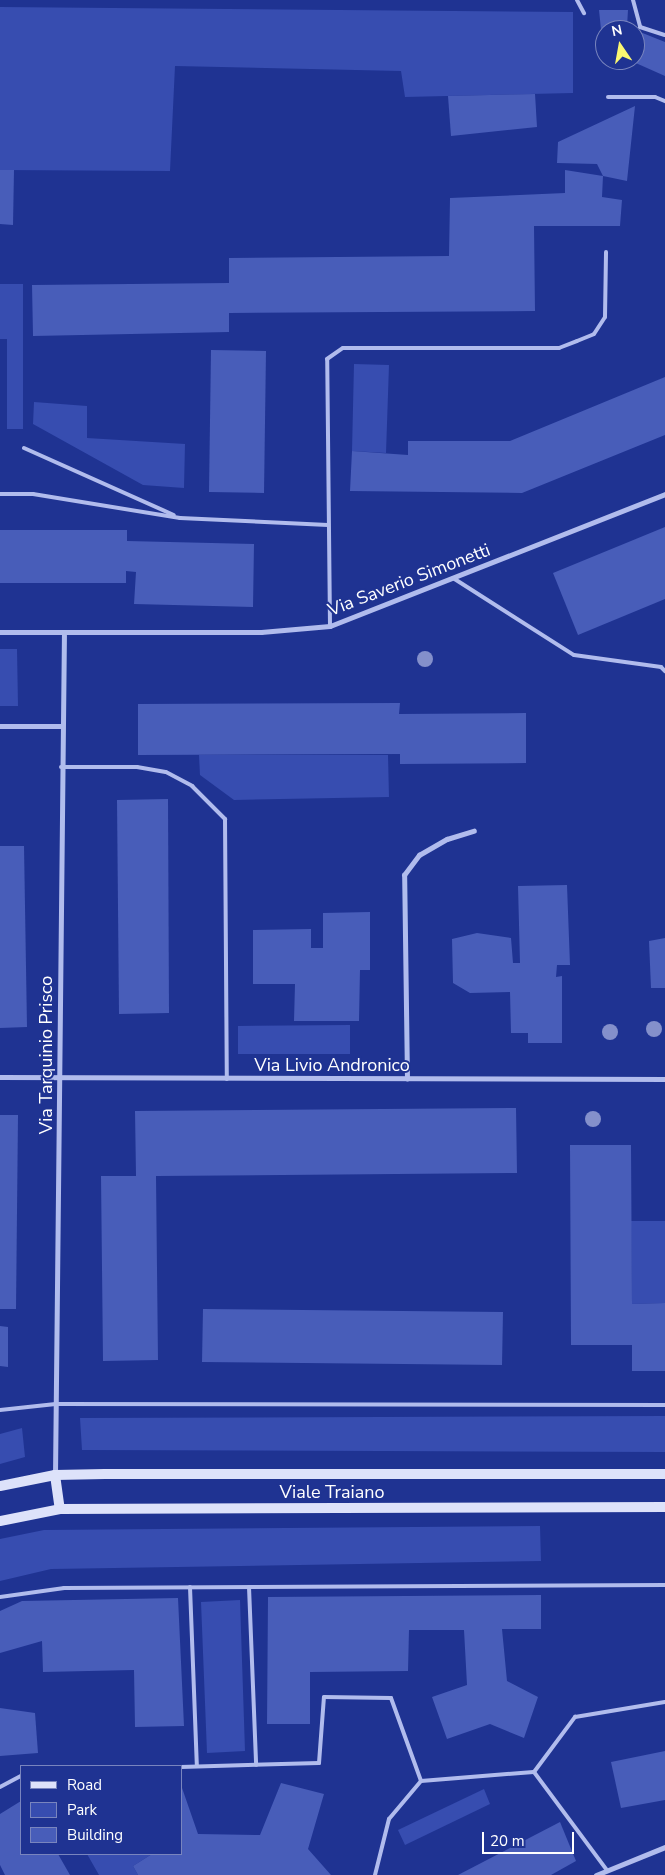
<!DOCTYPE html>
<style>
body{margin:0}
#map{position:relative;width:665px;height:1875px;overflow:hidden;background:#1f3392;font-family:"Nunito Sans",sans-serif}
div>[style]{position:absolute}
.green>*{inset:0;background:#374db0}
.building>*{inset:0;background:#485db9}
.service>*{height:4px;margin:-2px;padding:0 2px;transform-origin:2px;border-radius:2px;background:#b1bced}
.pedestrian>*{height:4.5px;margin:-2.25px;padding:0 2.25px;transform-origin:2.25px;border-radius:2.25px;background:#b1bced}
.minor>*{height:5px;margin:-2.5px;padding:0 2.5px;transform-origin:2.5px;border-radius:2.5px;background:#b1bced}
.secondary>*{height:10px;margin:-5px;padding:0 5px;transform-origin:5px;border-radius:5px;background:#dde2fa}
.trees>*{width:16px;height:16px;margin:-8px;border-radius:50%;background:#8490cb}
span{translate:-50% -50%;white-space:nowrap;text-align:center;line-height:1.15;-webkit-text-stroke:4px #1f3392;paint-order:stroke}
.street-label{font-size:18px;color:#fff}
.legend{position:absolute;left:20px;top:1765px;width:162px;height:90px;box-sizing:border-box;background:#1f3392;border:1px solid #7985be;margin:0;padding:6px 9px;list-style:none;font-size:15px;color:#fff}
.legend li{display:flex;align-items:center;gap:10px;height:25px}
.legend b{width:25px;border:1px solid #7985be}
.north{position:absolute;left:595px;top:20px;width:50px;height:50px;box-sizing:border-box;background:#1f3392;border:1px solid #7985be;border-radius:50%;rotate:348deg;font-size:14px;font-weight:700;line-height:20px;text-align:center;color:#fff}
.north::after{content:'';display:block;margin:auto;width:18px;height:22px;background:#fbf771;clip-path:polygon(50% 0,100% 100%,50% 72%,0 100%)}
.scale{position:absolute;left:482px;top:1832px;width:92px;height:22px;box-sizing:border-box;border:2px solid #fff;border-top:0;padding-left:6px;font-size:15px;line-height:18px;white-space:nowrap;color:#fff;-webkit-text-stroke:4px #1f3392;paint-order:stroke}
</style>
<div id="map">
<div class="green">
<div style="clip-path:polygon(0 7px,573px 12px,573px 93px,405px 97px,401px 71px,175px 66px,170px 171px,0 170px)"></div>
<div style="clip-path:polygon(0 284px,23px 284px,23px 429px,7px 429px,7px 339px,0 339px)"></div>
<div style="clip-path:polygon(354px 364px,389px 365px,386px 453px,352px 451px)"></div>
<div style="clip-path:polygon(34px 402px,87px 406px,87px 438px,185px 444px,184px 488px,143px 485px,33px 424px)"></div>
<div style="clip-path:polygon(0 649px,17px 649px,18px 706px,0 706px)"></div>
<div style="clip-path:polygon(199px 755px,388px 755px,389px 797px,234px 800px,200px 775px)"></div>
<div style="clip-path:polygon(350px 1025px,350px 1054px,238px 1054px,238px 1026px)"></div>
<div style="clip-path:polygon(631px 1221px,665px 1221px,665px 1303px,632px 1304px)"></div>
<div style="clip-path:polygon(665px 1416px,665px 1452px,82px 1450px,80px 1418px)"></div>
<div style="clip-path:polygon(22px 1428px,25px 1457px,0 1464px,0 1434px)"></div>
<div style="clip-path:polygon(540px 1526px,541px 1561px,51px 1569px,0 1581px,0 1539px,44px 1530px)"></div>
<div style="clip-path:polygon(240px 1600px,245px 1751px,207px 1753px,201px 1602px)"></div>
<div style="clip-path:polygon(484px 1789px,490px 1804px,405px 1845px,398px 1830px)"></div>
<div style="clip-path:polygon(87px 1854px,152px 1854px,133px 1866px,138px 1875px,99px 1875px)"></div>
</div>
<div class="building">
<div style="clip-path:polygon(599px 10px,628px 10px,627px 27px,634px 30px,605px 30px,603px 49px)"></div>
<div style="clip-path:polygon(635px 30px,665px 42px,665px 76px,629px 60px,635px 60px)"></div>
<div style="clip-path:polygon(535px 94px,537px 127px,451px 136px,448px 96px)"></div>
<div style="clip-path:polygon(635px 106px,627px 181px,603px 176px,597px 164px,557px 163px,558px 142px)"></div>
<div style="clip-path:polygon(0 170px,14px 170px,13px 225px,0 224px)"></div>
<div style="clip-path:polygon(565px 170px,603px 176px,602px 197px,622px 200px,620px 226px,534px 226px,535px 311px,229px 313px,229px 332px,33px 336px,32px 285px,229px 283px,229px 258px,449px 256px,450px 198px,565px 193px)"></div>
<div style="clip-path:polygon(211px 350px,266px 351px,264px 493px,209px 492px)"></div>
<div style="clip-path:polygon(665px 377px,665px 435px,522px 493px,350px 491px,352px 451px,408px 455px,408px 441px,510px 441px)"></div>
<div style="clip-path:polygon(665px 527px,665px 599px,578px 635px,553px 573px)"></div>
<div style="clip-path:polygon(0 530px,127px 530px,127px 541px,254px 544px,253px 607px,134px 604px,136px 572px,126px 571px,126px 583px,0 583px)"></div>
<div style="clip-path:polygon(400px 703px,399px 714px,526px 713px,526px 763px,400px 764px,400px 754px,138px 755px,138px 704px)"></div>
<div style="clip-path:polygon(168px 799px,169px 1013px,119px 1014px,117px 800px)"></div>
<div style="clip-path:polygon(0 846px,24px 846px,27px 1027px,0 1028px)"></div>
<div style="clip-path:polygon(567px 885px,570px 965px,557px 965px,556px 977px,562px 976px,562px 1043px,528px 1043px,528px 1033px,511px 1033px,510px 992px,470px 993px,453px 983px,452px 939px,477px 933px,511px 938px,513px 963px,520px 963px,518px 886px)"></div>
<div style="clip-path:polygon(370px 912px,370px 970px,360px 970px,359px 1021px,294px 1021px,295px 984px,253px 984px,253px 930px,311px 929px,311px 948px,323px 948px,323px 913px)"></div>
<div style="clip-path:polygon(665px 938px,665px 988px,651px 988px,649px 941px)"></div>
<div style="clip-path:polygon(516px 1108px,517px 1173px,156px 1176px,158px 1360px,103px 1361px,101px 1176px,136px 1176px,135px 1111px)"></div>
<div style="clip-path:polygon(0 1115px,18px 1115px,16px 1309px,0 1309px)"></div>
<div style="clip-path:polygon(570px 1145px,631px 1145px,632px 1304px,665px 1303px,665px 1371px,632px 1371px,632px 1345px,571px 1345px)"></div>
<div style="clip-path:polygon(203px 1309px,503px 1312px,502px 1365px,202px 1362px)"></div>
<div style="clip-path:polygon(0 1326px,8px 1327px,8px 1367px,0 1366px)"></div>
<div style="clip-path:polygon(541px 1595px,541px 1629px,502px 1629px,507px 1681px,538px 1697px,524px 1738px,490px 1724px,447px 1739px,432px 1697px,467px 1685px,464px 1630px,409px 1630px,408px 1671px,310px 1672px,310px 1724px,267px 1724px,268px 1597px)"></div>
<div style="clip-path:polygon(178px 1598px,184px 1726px,135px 1727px,134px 1670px,43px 1672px,42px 1641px,0 1653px,0 1611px,22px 1601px)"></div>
<div style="clip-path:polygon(0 1708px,35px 1713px,38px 1753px,0 1756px)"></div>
<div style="clip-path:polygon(665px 1751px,665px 1800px,621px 1808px,611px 1762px)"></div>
<div style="clip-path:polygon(281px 1783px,324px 1794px,308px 1849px,331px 1875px,138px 1875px,133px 1866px,152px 1854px,181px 1854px,181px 1785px,198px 1834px,260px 1835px)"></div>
<div style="clip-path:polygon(21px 1801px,21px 1854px,58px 1854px,70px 1875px,5px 1875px,0 1865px,0 1814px)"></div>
<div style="clip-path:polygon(560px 1822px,576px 1861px,551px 1875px,458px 1875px)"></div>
</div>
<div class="service">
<div style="left:577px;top:0;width:15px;rotate:62deg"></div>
<div style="left:633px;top:0;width:28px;rotate:75deg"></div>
<div style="left:640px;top:27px;width:26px;rotate:18deg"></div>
<div style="left:608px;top:97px;width:47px"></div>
<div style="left:655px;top:97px;width:11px;rotate:22deg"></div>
<div style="left:24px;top:448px;width:164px;rotate:24.1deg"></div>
<div style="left:0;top:494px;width:33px"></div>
<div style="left:33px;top:494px;width:149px;rotate:9.3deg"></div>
<div style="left:180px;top:518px;width:148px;rotate:2.7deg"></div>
<div style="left:453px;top:578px;width:143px;rotate:32.5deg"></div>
<div style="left:574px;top:655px;width:88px;rotate:7.9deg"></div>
<div style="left:661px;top:667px;width:6px;rotate:45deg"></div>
<div style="left:330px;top:626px;width:267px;rotate:-90.6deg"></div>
<div style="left:327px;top:359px;width:19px;rotate:-35deg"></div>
<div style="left:343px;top:348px;width:216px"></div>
<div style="left:559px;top:348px;width:19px;rotate:-21deg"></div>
<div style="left:577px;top:341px;width:18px;rotate:-22deg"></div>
<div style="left:594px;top:334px;width:20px;rotate:-57deg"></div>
<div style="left:605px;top:317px;width:65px;rotate:-89.1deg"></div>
<div style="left:61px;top:767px;width:76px"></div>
<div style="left:137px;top:767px;width:29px;rotate:10deg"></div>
<div style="left:166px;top:772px;width:30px;rotate:28deg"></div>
<div style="left:192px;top:786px;width:47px;rotate:45deg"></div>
<div style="left:225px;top:819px;width:260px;rotate:89.6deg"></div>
<div style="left:0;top:1410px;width:56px;rotate:-6.1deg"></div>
<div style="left:56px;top:1404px;width:609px;rotate:0.09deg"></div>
<div style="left:190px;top:1587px;width:179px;rotate:87.8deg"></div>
<div style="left:249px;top:1587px;width:178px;rotate:87.7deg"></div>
<div style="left:0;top:1597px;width:65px;rotate:-8deg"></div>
<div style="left:64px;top:1588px;width:601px;rotate:-0.29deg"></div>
<div style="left:181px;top:1767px;width:138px;rotate:-1.7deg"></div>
<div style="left:319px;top:1763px;width:66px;rotate:-85.7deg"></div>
<div style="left:324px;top:1697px;width:67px;rotate:0.9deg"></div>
<div style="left:391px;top:1698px;width:88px;rotate:70.1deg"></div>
<div style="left:421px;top:1781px;width:113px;rotate:-4.6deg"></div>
<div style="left:534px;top:1772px;width:69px;rotate:-53.3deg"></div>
<div style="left:575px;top:1717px;width:91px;rotate:-9.5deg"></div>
<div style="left:534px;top:1772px;width:121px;rotate:53.4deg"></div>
<div style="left:0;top:1787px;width:24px;rotate:-28deg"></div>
<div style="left:375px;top:1875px;width:58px;rotate:-76deg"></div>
<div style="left:389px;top:1819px;width:50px;rotate:-49.9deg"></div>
</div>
<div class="pedestrian">
<div style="left:407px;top:1079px;width:204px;rotate:-90.8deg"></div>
<div style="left:404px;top:875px;width:25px;rotate:-53deg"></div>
<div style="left:419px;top:855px;width:32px;rotate:-30deg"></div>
<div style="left:447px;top:839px;width:28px;rotate:-17deg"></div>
</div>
<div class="minor">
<div style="left:0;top:632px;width:261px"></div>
<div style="left:261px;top:632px;width:69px;rotate:-5deg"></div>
<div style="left:330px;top:626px;width:360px;rotate:-21.5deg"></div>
<div style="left:0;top:726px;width:62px"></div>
<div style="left:0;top:1077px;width:665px;rotate:0.17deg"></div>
<div style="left:55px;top:1475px;width:840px;rotate:-89.39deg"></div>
<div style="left:596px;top:1875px;width:74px;rotate:-22.1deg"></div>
</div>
<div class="secondary">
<div style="left:55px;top:1475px;width:34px;rotate:82deg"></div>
<div style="left:0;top:1486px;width:56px;rotate:-11.3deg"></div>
<div style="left:55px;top:1475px;width:50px;rotate:-1.1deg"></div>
<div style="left:105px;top:1474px;width:560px"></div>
<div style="left:0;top:1521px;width:61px;rotate:-11.3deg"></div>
<div style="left:60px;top:1509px;width:605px;rotate:-0.19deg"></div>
</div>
<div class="trees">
<div style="left:425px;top:659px"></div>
<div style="left:654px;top:1029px"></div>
<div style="left:610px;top:1032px"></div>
<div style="left:593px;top:1119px"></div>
</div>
<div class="street-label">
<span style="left:409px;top:580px;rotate:-21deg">Via Saverio Simonetti</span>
<span style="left:46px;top:1055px;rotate:-90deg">Via Tarquinio Prisco</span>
<span style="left:332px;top:1065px">Via Livio Andronico</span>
<span style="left:332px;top:1492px">Viale Traiano</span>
</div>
<ul class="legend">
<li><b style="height:6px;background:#dde2fa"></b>Road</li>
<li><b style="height:14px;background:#374db0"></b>Park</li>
<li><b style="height:14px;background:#485db9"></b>Building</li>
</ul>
<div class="north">N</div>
<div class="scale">20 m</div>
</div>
